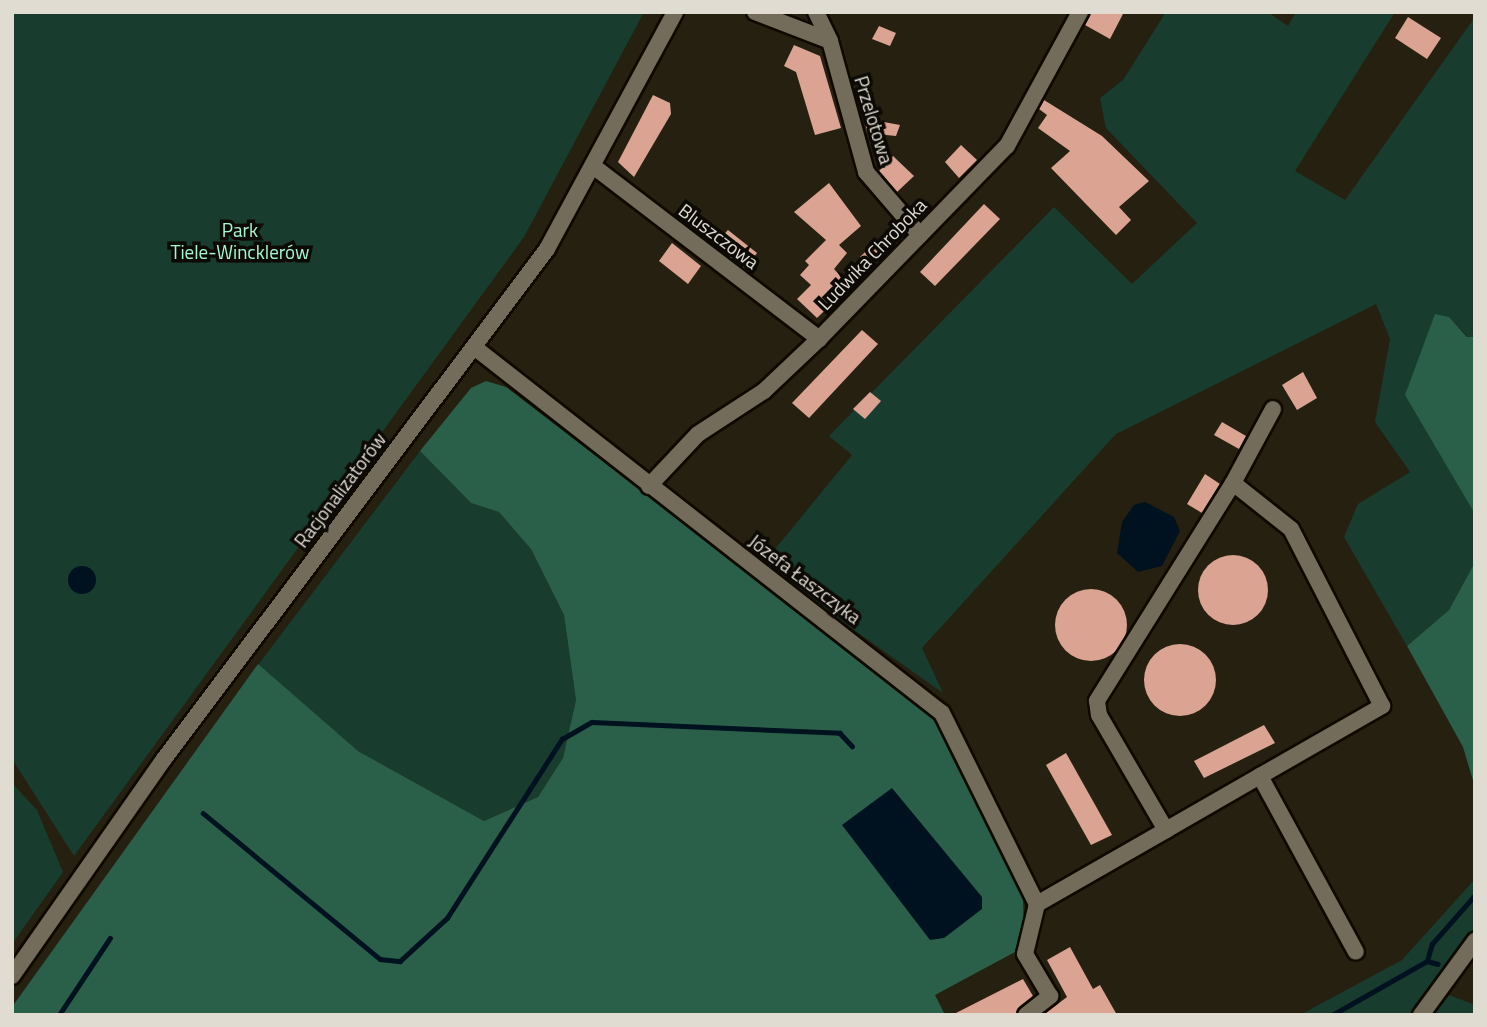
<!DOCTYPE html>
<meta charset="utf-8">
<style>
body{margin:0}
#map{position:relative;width:1487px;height:1027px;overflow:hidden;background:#262010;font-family:"Titillium Web",sans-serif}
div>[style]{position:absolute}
.green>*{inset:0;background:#183c2d}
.forest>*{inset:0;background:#2a6049}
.water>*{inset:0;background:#00121f}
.round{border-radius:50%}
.stream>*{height:4.5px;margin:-2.25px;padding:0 2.25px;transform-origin:2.25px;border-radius:2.25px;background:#00121f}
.building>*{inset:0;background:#daa392}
.roads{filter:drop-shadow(2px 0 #0f0900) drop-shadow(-2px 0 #0f0900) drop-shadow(0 2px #0f0900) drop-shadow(0 -2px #0f0900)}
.minor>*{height:16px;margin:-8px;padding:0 8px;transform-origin:8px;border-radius:8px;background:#736c5a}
span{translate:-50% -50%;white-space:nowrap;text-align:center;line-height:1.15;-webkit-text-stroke:7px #0d0a05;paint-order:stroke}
.street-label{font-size:19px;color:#e0dcd2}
.park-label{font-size:19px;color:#a4f9d1}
.frame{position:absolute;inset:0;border:14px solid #e0dcd2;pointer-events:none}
</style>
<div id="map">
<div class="green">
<div style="clip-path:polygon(12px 12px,644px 12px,524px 237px,74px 856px,12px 759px)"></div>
<div style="clip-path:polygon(1166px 12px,1268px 12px,1288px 26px,1296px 12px,1395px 12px,1295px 171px,1345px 200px,1475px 17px,1475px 337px,1468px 337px,1449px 317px,1442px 456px,1475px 514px,1475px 562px,1449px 610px,1407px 646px,1344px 537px,1358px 504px,1410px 472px,1375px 422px,1390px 339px,1376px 304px,1116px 434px,922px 648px,943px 693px,762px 565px,852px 455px,829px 436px,1054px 207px,1132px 284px,1197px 223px,1106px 128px,1100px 98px,1123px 80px)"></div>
<div style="clip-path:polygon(420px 451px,471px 503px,499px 512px,531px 549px,564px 615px,576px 700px,563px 758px,538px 797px,484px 821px,358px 751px,258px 665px)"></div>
<div style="clip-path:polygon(12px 783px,37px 810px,63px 872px,12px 944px)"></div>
<div style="clip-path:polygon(1475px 879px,1475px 927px,1413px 1015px,1300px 1015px,1402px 960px)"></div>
<div style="clip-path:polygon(1449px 995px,1475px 1005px,1475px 1015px,1429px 1015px)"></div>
</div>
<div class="forest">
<div style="clip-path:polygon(1435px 314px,1449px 317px,1467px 337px,1475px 337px,1475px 514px,1405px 395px)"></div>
<div style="clip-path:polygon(486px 381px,506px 387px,939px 719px,1023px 897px,1024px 934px,1015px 952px,935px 995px,945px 1015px,12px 1015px,12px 1007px,258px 664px,358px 751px,484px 821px,538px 797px,563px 758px,576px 700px,564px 615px,531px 549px,499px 512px,471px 503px,420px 451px,471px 388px)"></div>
<div style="clip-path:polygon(1475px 562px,1475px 787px,1463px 747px,1407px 646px,1449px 610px)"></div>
</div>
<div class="water">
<div style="clip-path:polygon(1145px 502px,1174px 517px,1180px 531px,1162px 566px,1138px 572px,1117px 553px,1122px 522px,1134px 505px)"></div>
<div class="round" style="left:68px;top:566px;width:28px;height:28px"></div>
<div style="clip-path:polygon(892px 788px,982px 897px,982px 909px,944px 938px,930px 940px,842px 825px)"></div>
</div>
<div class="stream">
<div style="left:203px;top:813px;width:229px;rotate:39.5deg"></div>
<div style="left:380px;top:959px;width:20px;rotate:6deg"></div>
<div style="left:400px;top:961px;width:64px;rotate:-42.5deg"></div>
<div style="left:447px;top:918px;width:213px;rotate:-57.3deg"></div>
<div style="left:562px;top:739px;width:34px;rotate:-30deg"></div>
<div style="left:592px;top:722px;width:248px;rotate:2.5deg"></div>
<div style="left:840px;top:733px;width:18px;rotate:47deg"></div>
<div style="left:1427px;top:961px;width:18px;rotate:-74deg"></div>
<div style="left:1432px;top:944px;width:65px;rotate:-48.7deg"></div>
<div style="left:59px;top:1015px;width:92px;rotate:-56.5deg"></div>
<div style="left:1332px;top:1015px;width:109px;rotate:-29.6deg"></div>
<div style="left:1427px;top:961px;width:11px;rotate:15deg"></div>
</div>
<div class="building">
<div style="clip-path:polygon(1092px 12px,1124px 12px,1110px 39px,1085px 25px)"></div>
<div style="clip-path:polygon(1408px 17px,1441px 38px,1427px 59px,1395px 38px)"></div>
<div style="clip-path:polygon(879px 26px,896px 33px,890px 46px,872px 39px)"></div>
<div style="clip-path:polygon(794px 45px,820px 56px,841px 128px,815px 135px,796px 72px,784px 66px)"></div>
<div style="clip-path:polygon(653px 95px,670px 103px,671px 114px,634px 177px,618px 162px)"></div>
<div style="clip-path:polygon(1044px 100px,1102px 136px,1149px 181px,1119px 207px,1131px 220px,1116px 235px,1051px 168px,1070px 151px,1038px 128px,1047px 115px,1039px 109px)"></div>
<div style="clip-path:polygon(873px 120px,900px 125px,896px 136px,867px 133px,865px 122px)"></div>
<div style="clip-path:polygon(961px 145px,977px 160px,959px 178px,945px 162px)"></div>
<div style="clip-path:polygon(893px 156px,914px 176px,897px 192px,879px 171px)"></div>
<div style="clip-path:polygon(829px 183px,861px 226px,839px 245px,847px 253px,834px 269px,850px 286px,817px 318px,797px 299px,811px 285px,800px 275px,809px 265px,805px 261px,826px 240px,794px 212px)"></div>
<div style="clip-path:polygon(984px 204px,1000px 219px,935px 286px,920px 272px)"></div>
<div style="clip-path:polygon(891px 227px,900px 236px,869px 266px,860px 257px)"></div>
<div style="clip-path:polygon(728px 230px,757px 253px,745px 269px,714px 245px)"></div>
<div style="clip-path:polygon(672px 243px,701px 266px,688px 284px,659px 261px)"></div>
<div style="clip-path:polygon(862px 330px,878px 344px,809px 418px,792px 403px)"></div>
<div style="clip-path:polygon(1303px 372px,1317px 398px,1297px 410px,1282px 385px)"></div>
<div style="clip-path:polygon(870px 392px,881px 401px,865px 419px,853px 409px)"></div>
<div style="clip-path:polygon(1222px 422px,1246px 436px,1239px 449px,1214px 435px)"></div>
<div style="clip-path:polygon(1205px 474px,1220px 484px,1202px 513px,1187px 504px)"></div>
<div class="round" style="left:1198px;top:555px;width:70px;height:70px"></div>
<div class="round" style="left:1055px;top:589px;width:72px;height:72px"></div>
<div class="round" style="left:1144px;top:644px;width:72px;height:72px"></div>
<div style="clip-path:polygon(1264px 725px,1275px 743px,1204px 778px,1194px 761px)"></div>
<div style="clip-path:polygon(1066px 753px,1112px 835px,1091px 845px,1046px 765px)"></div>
<div style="clip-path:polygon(1070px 947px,1093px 989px,1100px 985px,1117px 1015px,1043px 1015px,1067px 997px,1047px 960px)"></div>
<div style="clip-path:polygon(1023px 979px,1033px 996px,1016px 1015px,952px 1015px)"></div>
</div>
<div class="roads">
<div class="minor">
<div style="left:755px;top:12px;width:80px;rotate:21.1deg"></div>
<div style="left:816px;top:12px;width:32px;rotate:64deg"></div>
<div style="left:830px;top:41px;width:136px;rotate:74.6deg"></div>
<div style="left:866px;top:172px;width:83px;rotate:49.4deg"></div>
<div style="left:593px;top:166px;width:285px;rotate:37.4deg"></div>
<div style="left:474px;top:347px;width:594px;rotate:38.03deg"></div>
<div style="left:942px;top:713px;width:213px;rotate:63.6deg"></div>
<div style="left:1233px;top:483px;width:84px;rotate:-61.6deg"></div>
<div style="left:649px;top:486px;width:71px;rotate:-46.7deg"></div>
<div style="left:698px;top:434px;width:79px;rotate:-33.1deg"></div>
<div style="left:764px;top:391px;width:76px;rotate:-43.4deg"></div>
<div style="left:819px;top:339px;width:269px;rotate:-45.8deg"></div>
<div style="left:1007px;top:146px;width:153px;rotate:-61.4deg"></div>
<div style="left:1260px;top:776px;width:200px;rotate:61.4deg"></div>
<div style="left:12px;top:976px;width:265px;rotate:-55deg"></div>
<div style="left:164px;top:759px;width:638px;rotate:-53.09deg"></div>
<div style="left:547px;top:249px;width:269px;rotate:-61.6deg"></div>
<div style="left:1026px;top:1015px;width:31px;rotate:-38deg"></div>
<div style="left:1050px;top:996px;width:49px;rotate:-120.8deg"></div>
<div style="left:1025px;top:954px;width:51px;rotate:-76.5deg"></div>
<div style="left:1037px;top:904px;width:149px;rotate:-29.8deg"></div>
<div style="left:1166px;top:830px;width:108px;rotate:-29.9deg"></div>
<div style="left:1260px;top:776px;width:141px;rotate:-29.8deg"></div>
<div style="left:1382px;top:706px;width:199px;rotate:-117.2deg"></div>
<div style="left:1291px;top:529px;width:74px;rotate:-141.6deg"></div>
<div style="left:1233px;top:483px;width:257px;rotate:122deg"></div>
<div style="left:1097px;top:701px;width:14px;rotate:82deg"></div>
<div style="left:1099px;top:715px;width:133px;rotate:59.8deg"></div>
<div style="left:1421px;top:1015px;width:92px;rotate:-53.9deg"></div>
</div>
</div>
<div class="street-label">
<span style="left:874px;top:120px;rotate:73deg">Przelotowa</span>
<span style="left:719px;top:236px;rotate:37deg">Bluszczowa</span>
<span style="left:872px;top:254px;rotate:-46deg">Ludwika Chroboka</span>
<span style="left:340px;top:490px;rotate:-53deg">Racjonalizatorów</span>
<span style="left:805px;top:579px;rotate:37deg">Józefa Łaszczyka</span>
</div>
<div class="park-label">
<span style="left:240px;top:241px">Park<br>Tiele-Wincklerów</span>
</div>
<div class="frame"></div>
</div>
